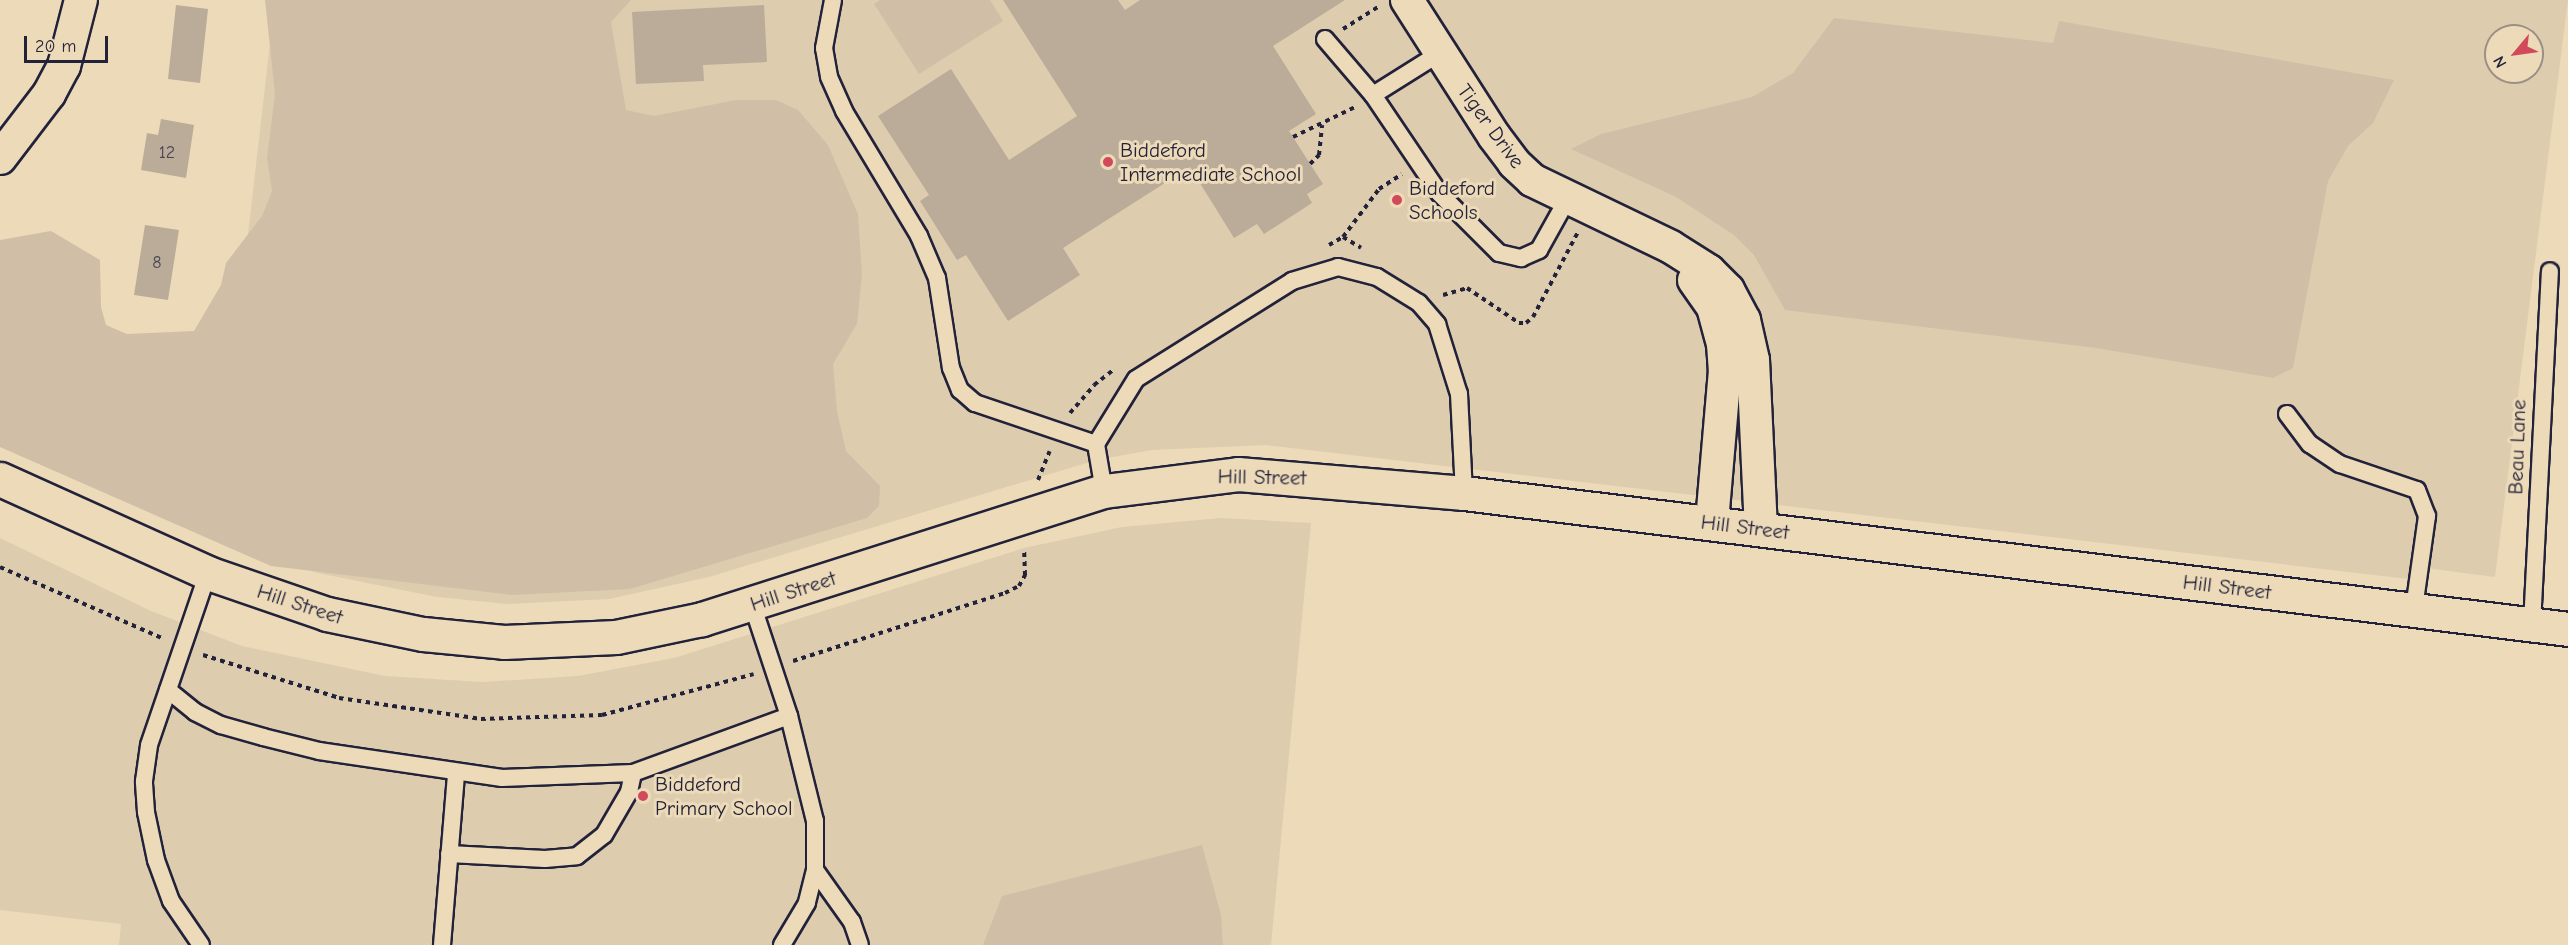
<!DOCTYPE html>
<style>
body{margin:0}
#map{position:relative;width:2568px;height:945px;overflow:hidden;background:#eddab8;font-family:"Comic Neue",sans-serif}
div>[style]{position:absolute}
.built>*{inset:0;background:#deccaf}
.green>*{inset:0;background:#d0bfa6}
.building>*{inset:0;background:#baac99}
.path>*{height:4px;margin-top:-2px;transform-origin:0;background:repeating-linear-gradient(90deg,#22223b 0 4.5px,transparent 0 9px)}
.roads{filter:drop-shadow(2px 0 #22223b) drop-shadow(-2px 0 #22223b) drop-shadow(0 2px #22223b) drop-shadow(0 -2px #22223b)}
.service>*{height:16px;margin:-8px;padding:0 8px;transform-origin:8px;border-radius:8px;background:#eddab8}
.minor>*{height:32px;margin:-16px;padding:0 16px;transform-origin:16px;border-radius:16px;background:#eddab8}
.tertiary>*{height:33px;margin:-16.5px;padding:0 16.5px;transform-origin:16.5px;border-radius:16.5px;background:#eddab8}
.dots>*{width:16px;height:16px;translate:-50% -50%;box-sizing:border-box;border:3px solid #eddab8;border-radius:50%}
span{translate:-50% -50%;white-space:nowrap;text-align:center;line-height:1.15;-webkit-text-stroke:6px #eddab8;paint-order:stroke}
.number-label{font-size:18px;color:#484452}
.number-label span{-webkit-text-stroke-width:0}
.street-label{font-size:21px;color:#22223b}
.poi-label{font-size:21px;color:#22223b}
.left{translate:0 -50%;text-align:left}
.north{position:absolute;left:2484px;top:24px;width:60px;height:60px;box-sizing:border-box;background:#eddab8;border:2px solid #9c9086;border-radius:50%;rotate:241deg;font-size:16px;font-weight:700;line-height:24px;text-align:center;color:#22223b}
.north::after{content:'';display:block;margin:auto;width:21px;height:27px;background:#d1495b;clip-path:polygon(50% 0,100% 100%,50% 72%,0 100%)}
.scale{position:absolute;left:24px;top:36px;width:84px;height:27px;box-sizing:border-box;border:3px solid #22223b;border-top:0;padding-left:8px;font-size:18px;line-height:21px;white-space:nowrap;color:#22223b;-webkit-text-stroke:4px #eddab8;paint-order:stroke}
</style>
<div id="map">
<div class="built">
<div style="clip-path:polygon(evenodd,275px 0,2568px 0,2495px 577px,2418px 567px,2417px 580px,1266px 445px,1152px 450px,1096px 460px,709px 577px,609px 599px,507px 604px,437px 597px,318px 573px,238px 547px,234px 356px,275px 0,2496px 36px,2532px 36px,2532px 72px,2496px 72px,2496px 36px)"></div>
<div style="clip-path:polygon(1221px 518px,1311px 523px,1271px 945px,119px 945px,121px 924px,0 910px,0 538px,151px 611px,242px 646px,385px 676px,482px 682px,578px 676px,674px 658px,1024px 548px,1122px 527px)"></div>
</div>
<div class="green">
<div style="clip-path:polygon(265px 0,631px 0,611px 22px,626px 110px,654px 116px,736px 100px,776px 100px,798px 110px,828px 145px,858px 214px,862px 274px,857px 324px,833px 364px,837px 411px,846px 451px,880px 486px,879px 506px,867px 518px,630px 589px,512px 595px,271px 566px,0 447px,0 240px,51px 231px,100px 260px,101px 307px,106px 325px,127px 334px,194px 331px,221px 285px,226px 263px,262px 216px,272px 191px,267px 158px,275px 94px)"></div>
<div style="clip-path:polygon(880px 0,990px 0,1003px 21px,919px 74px,874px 4px)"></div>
<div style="clip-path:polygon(1834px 18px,2053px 43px,2059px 21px,2394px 80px,2373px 123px,2348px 146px,2328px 181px,2293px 368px,2273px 378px,2096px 348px,1785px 310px,1754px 255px,1734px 235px,1676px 197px,1571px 149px,1601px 134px,1752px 97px,1793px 73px)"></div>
<div style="clip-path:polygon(1202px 845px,1221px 915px,1223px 945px,983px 945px,1002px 896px)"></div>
</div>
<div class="building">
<div style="clip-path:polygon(1003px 0,1118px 0,1125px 10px,1140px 0,1345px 0,1273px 46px,1316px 114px,1289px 131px,1323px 184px,1307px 194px,1312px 203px,1264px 234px,1257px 224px,1234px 238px,1190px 167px,1063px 248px,1080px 275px,1008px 321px,966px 255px,957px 260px,920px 201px,929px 195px,878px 116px,951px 69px,1009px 160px,1077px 116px)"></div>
<div style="clip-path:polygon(176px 5px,208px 9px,200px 83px,168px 79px)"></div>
<div style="clip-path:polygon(764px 5px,767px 62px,703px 65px,704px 81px,636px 84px,632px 12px)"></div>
<div style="clip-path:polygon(161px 119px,194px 125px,186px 178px,141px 170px,147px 133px,158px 135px)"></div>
<div style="clip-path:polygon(145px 225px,179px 230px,168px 300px,134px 295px)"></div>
</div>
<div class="path">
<div style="left:1343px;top:29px;width:41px;rotate:-32.2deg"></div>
<div style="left:1293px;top:137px;width:69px;rotate:-25.8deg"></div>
<div style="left:1310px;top:164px;width:13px;rotate:-45deg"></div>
<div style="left:1319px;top:155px;width:30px;rotate:-84deg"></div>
<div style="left:1343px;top:237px;width:21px;rotate:31deg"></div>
<div style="left:1329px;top:245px;width:16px;rotate:-30deg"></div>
<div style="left:1343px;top:237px;width:60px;rotate:-53.1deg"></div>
<div style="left:1379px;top:189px;width:27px;rotate:-33deg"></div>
<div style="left:1443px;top:295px;width:25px;rotate:-16deg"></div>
<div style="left:1467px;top:288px;width:63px;rotate:33.9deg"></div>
<div style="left:1519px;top:323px;width:7px"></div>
<div style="left:1526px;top:323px;width:9px;rotate:-41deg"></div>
<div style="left:1533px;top:317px;width:96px;rotate:-62.1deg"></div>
<div style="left:1070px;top:413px;width:37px;rotate:-49deg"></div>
<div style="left:1094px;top:385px;width:24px;rotate:-38deg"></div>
<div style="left:1038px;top:480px;width:31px;rotate:-68deg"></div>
<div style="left:0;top:567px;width:177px;rotate:23.7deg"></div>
<div style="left:203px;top:655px;width:143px;rotate:17.5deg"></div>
<div style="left:339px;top:698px;width:144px;rotate:8.4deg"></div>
<div style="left:481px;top:719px;width:121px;rotate:-1.9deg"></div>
<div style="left:602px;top:715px;width:157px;rotate:-15.1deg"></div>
<div style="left:793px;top:661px;width:223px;rotate:-17.8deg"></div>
<div style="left:1005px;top:593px;width:16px;rotate:-27deg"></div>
<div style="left:1019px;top:586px;width:13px;rotate:-61deg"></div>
<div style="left:1025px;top:575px;width:26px;rotate:-92deg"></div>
</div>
<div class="roads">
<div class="service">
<div style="left:833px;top:0;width:49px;rotate:100.6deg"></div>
<div style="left:824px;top:48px;width:29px;rotate:80deg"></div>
<div style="left:829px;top:77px;width:37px;rotate:66deg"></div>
<div style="left:844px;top:111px;width:146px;rotate:59deg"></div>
<div style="left:919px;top:236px;width:46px;rotate:66.8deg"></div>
<div style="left:937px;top:278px;width:91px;rotate:81.2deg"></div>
<div style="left:951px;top:368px;width:24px;rotate:68deg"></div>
<div style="left:960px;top:390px;width:20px;rotate:41deg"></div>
<div style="left:975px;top:403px;width:128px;rotate:18.7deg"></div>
<div style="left:1325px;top:39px;width:74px;rotate:49.4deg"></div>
<div style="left:1373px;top:95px;width:118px;rotate:56deg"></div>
<div style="left:1439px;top:193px;width:85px;rotate:45deg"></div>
<div style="left:1499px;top:253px;width:23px;rotate:13deg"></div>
<div style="left:1521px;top:258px;width:20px;rotate:-24deg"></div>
<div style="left:1539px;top:250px;width:60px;rotate:-60.9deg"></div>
<div style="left:1373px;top:95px;width:79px;rotate:-32.1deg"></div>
<div style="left:2287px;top:414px;width:38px;rotate:53deg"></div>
<div style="left:2310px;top:444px;width:36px;rotate:34deg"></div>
<div style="left:2340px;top:464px;width:81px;rotate:18.7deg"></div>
<div style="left:2417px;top:490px;width:28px;rotate:69deg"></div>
<div style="left:2427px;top:516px;width:94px;rotate:98deg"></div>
<div style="left:1104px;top:491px;width:48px;rotate:-99.7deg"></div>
<div style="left:1096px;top:444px;width:76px;rotate:-58.4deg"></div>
<div style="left:1136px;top:379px;width:184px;rotate:-32.1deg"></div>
<div style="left:1292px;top:281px;width:48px;rotate:-16.9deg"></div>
<div style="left:1338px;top:267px;width:40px;rotate:14.4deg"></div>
<div style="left:1377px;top:277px;width:49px;rotate:31.8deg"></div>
<div style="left:1419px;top:303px;width:28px;rotate:49deg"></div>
<div style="left:1437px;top:324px;width:73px;rotate:72.6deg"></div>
<div style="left:1459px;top:394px;width:99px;rotate:87.1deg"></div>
<div style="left:752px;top:604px;width:118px;rotate:71.7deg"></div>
<div style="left:789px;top:716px;width:108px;rotate:76.1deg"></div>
<div style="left:815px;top:821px;width:49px;rotate:90deg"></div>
<div style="left:815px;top:870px;width:34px;rotate:104deg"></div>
<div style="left:807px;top:903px;width:49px;rotate:120.8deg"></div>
<div style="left:2532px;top:625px;width:354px;rotate:-87.1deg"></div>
<div style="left:168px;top:690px;width:35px;rotate:39deg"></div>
<div style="left:195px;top:712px;width:29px;rotate:27deg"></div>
<div style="left:221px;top:725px;width:44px;rotate:15.9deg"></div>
<div style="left:263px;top:737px;width:58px;rotate:14deg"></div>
<div style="left:319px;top:751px;width:185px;rotate:8.4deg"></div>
<div style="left:502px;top:778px;width:131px;rotate:-2.2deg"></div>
<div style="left:633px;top:773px;width:166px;rotate:-20.1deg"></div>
<div style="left:449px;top:854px;width:96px;rotate:3deg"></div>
<div style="left:545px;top:859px;width:32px;rotate:-5deg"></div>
<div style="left:577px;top:856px;width:34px;rotate:-38deg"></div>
<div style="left:604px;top:835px;width:50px;rotate:-59.8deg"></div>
<div style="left:629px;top:792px;width:19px;rotate:-78deg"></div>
<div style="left:815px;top:870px;width:64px;rotate:54.6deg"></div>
<div style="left:852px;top:922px;width:24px;rotate:71deg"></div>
<div style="left:201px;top:945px;width:53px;rotate:-124.3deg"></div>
<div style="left:171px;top:901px;width:44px;rotate:-110.1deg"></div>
<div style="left:156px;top:860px;width:49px;rotate:-101.8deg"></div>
<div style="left:146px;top:812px;width:31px;rotate:-94deg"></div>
<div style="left:144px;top:781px;width:36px;rotate:-82deg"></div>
<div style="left:149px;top:745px;width:182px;rotate:-71.1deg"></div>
<div style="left:442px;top:945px;width:172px;rotate:-85.3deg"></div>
</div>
<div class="minor">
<div style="left:1407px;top:0;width:161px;rotate:57.4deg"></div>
<div style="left:1494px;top:136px;width:34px;rotate:53deg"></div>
<div style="left:1514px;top:163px;width:25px;rotate:43deg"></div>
<div style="left:1532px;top:180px;width:154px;rotate:25.7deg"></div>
<div style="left:1671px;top:247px;width:45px;rotate:32.3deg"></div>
<div style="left:1709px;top:271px;width:27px;rotate:45deg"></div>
<div style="left:1728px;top:290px;width:34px;rotate:62deg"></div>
<div style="left:1744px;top:320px;width:41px;rotate:77.3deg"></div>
<div style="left:1753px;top:360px;width:169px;rotate:87.3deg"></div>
<div style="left:0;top:158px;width:81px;rotate:-52.6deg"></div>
<div style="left:49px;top:94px;width:32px;rotate:-62deg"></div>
<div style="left:64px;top:66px;width:68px;rotate:-75.6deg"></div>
<div style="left:1694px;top:280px;width:33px;rotate:55deg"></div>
<div style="left:1713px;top:307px;width:38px;rotate:75deg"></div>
<div style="left:1723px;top:344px;width:26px;rotate:86deg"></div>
<div style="left:1725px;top:370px;width:154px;rotate:94.9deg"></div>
</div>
<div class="tertiary">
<div style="left:0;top:479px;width:228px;rotate:24.3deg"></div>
<div style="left:208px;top:573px;width:126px;rotate:19deg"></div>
<div style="left:327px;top:614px;width:98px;rotate:11.8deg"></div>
<div style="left:423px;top:634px;width:81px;rotate:5.6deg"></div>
<div style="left:504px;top:642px;width:112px;rotate:-2.6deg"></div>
<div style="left:616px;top:637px;width:88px;rotate:-11.8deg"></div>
<div style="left:702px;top:619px;width:422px;rotate:-17.7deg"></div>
<div style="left:1104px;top:491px;width:135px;rotate:-7.2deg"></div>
<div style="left:1238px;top:474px;width:227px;rotate:4.8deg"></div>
<div style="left:1464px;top:493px;width:1112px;rotate:7.02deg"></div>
</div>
</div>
<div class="dots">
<div style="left:1108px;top:162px;background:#d1495b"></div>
<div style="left:1397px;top:200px;background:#d1495b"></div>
<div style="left:643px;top:796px;background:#d1495b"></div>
</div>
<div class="number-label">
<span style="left:167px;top:153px">12</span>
<span style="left:157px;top:263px">8</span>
</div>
<div class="street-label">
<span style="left:1491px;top:126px;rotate:54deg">Tiger Drive</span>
<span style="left:2517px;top:447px;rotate:-88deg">Beau Lane</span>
<span style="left:1262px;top:477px;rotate:1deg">Hill Street</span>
<span style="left:1745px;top:527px;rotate:7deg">Hill Street</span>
<span style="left:2227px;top:587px;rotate:7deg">Hill Street</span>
<span style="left:793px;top:591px;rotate:-18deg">Hill Street</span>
<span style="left:300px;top:604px;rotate:18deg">Hill Street</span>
</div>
<div class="poi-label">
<span class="left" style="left:1120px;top:162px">Biddeford<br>Intermediate School</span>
<span class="left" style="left:1409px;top:200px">Biddeford<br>Schools</span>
<span class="left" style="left:655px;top:796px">Biddeford<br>Primary School</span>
</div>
<div class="north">N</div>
<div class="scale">20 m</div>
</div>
